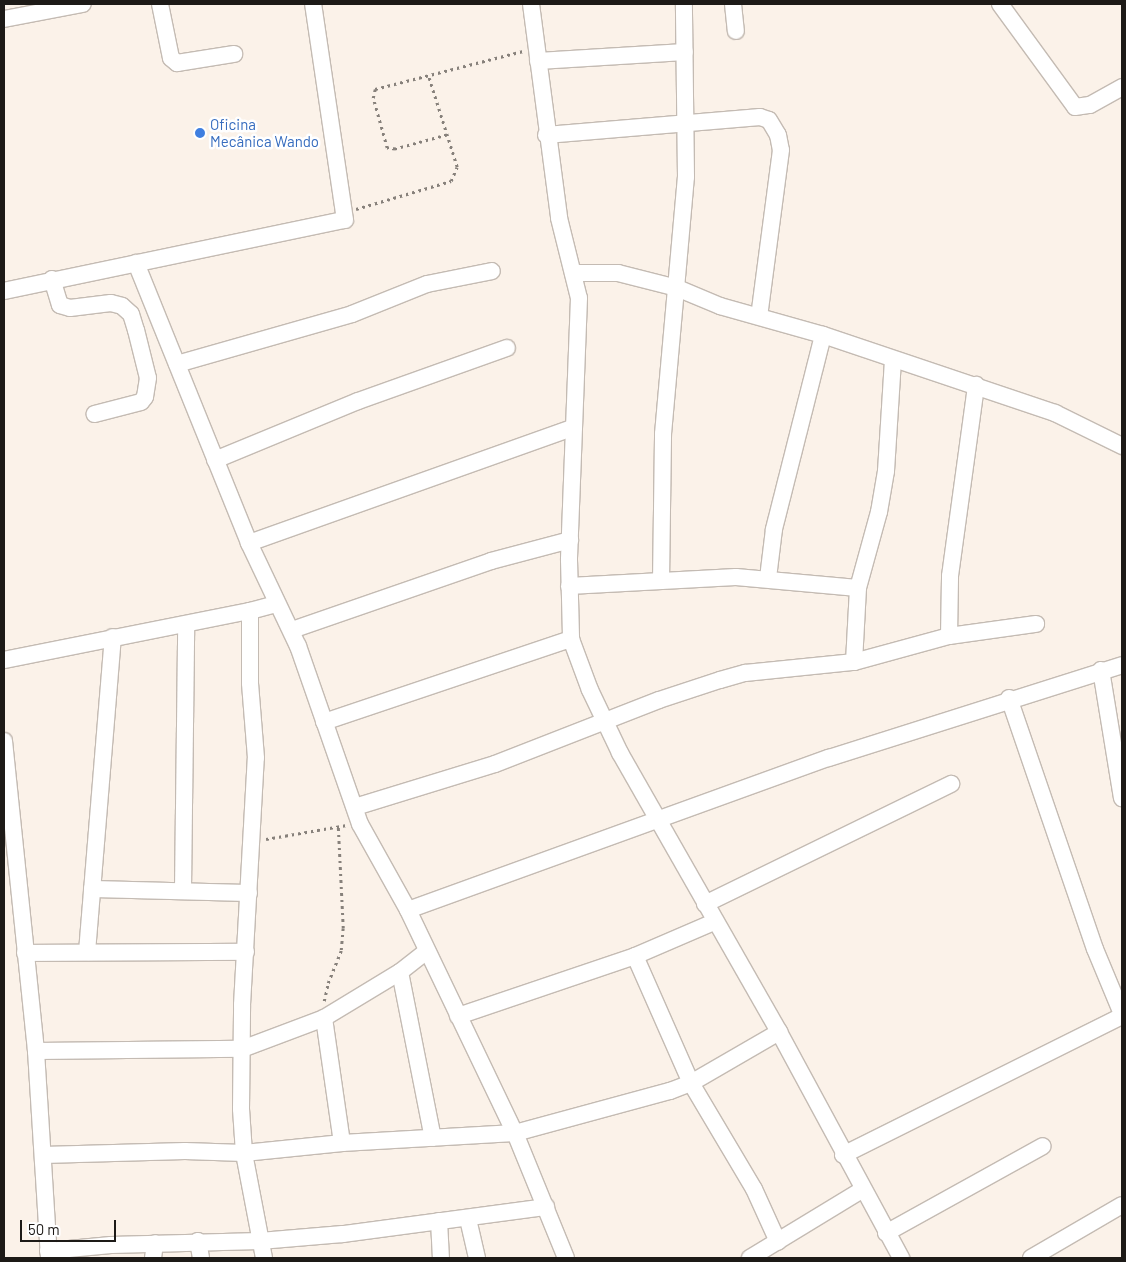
<!DOCTYPE html>
<meta charset="utf-8">
<style>
body{margin:0}
#map{position:relative;width:1126px;height:1262px;overflow:hidden;background:#fbf2e9;font-family:Barlow,sans-serif}
div>[style]{position:absolute}
.path>*{height:2.5px;margin-top:-1.25px;transform-origin:0;background:repeating-linear-gradient(90deg,#87817b 0 2.5px,transparent 0 6.5px)}
.roads{filter:drop-shadow(1px 0 #c4bbb3) drop-shadow(-1px 0 #c4bbb3) drop-shadow(0 1px #c4bbb3) drop-shadow(0 -1px #c4bbb3)}
.minor>*{height:16px;margin:-8px;padding:0 8px;transform-origin:8px;border-radius:8px;background:#fff}
.dots>*{width:14px;height:14px;translate:-50% -50%;box-sizing:border-box;border:2px solid #fff;border-radius:50%}
span{translate:-50% -50%;white-space:nowrap;text-align:center;line-height:1.15;-webkit-text-stroke:5px #fff;paint-order:stroke}
.shop-label{font-size:15px;color:#366cbe}
.left{translate:0 -50%;text-align:left}
.frame{position:absolute;inset:0;border:5px solid #1d1a17;pointer-events:none}
.scale{position:absolute;left:20px;top:1220px;width:96px;height:22px;box-sizing:border-box;border:2px solid #1d1a17;border-top:0;padding-left:6px;font-size:15px;line-height:18px;white-space:nowrap;color:#1d1a17;-webkit-text-stroke:4px #fff;paint-order:stroke}
</style>
<div id="map">
<div class="path">
<div style="left:447px;top:135px;width:54px;rotate:164.9deg"></div>
<div style="left:395px;top:149px;width:8px;rotate:-173deg"></div>
<div style="left:387px;top:148px;width:52px;rotate:-105.6deg"></div>
<div style="left:373px;top:98px;width:9px;rotate:-77deg"></div>
<div style="left:375px;top:89px;width:153px;rotate:-14.4deg"></div>
<div style="left:356px;top:209px;width:99px;rotate:-16.4deg"></div>
<div style="left:451px;top:181px;width:15px;rotate:-67deg"></div>
<div style="left:457px;top:167px;width:96px;rotate:-107.5deg"></div>
<div style="left:266px;top:839px;width:82px;rotate:-9.8deg"></div>
<div style="left:324px;top:1001px;width:18px;rotate:-77deg"></div>
<div style="left:328px;top:983px;width:35px;rotate:-68deg"></div>
<div style="left:341px;top:950px;width:22px;rotate:-85deg"></div>
<div style="left:343px;top:928px;width:102px;rotate:-92.8deg"></div>
</div>
<div class="roads">
<div class="minor">
<div style="left:160px;top:4px;width:55px;rotate:78.5deg"></div>
<div style="left:171px;top:58px;width:8px;rotate:40deg"></div>
<div style="left:177px;top:63px;width:58px;rotate:-9deg"></div>
<div style="left:531px;top:4px;width:216px;rotate:82.5deg"></div>
<div style="left:559px;top:218px;width:82px;rotate:76deg"></div>
<div style="left:579px;top:298px;width:262px;rotate:92.2deg"></div>
<div style="left:569px;top:560px;width:79px;rotate:88.5deg"></div>
<div style="left:571px;top:639px;width:54px;rotate:69.6deg"></div>
<div style="left:590px;top:690px;width:70px;rotate:64.5deg"></div>
<div style="left:620px;top:753px;width:321px;rotate:60.3deg"></div>
<div style="left:779px;top:1032px;width:257px;rotate:61.6deg"></div>
<div style="left:733px;top:4px;width:27px;rotate:84deg"></div>
<div style="left:1000px;top:4px;width:127px;rotate:53.9deg"></div>
<div style="left:1075px;top:107px;width:15px;rotate:-8deg"></div>
<div style="left:1090px;top:105px;width:37px;rotate:-29deg"></div>
<div style="left:4px;top:19px;width:80px;rotate:-10.8deg"></div>
<div style="left:538px;top:61px;width:147px;rotate:-3.5deg"></div>
<div style="left:546px;top:135px;width:215px;rotate:-4.8deg"></div>
<div style="left:760px;top:117px;width:9px;rotate:18deg"></div>
<div style="left:769px;top:120px;width:17px;rotate:59deg"></div>
<div style="left:778px;top:135px;width:15px;rotate:79deg"></div>
<div style="left:781px;top:150px;width:167px;rotate:97.5deg"></div>
<div style="left:136px;top:263px;width:302px;rotate:68deg"></div>
<div style="left:249px;top:543px;width:114px;rotate:64.6deg"></div>
<div style="left:298px;top:646px;width:188px;rotate:70.8deg"></div>
<div style="left:360px;top:824px;width:98px;rotate:60.8deg"></div>
<div style="left:408px;top:910px;width:247px;rotate:64.4deg"></div>
<div style="left:515px;top:1133px;width:135px;rotate:67.8deg"></div>
<div style="left:573px;top:273px;width:45px"></div>
<div style="left:618px;top:273px;width:61px;rotate:14.3deg"></div>
<div style="left:677px;top:288px;width:47px;rotate:22.7deg"></div>
<div style="left:720px;top:306px;width:107px;rotate:15.7deg"></div>
<div style="left:823px;top:335px;width:245px;rotate:18.6deg"></div>
<div style="left:1055px;top:413px;width:75px;rotate:26.2deg"></div>
<div style="left:52px;top:279px;width:27px;rotate:73deg"></div>
<div style="left:60px;top:305px;width:10px;rotate:17deg"></div>
<div style="left:70px;top:308px;width:41px;rotate:-7deg"></div>
<div style="left:111px;top:303px;width:11px;rotate:15deg"></div>
<div style="left:122px;top:306px;width:12px;rotate:42deg"></div>
<div style="left:131px;top:314px;width:17px;rotate:73deg"></div>
<div style="left:136px;top:330px;width:49px;rotate:76deg"></div>
<div style="left:148px;top:378px;width:19px;rotate:99deg"></div>
<div style="left:145px;top:397px;width:6px;rotate:129deg"></div>
<div style="left:141px;top:402px;width:48px;rotate:165.4deg"></div>
<div style="left:4px;top:291px;width:348px;rotate:-11.8deg"></div>
<div style="left:345px;top:220px;width:218px;rotate:-98.4deg"></div>
<div style="left:177px;top:364px;width:182px;rotate:-15.9deg"></div>
<div style="left:352px;top:314px;width:81px;rotate:-21.8deg"></div>
<div style="left:427px;top:284px;width:66px;rotate:-11.3deg"></div>
<div style="left:215px;top:460px;width:155px;rotate:-22.4deg"></div>
<div style="left:358px;top:401px;width:158px;rotate:-19.6deg"></div>
<div style="left:249px;top:543px;width:345px;rotate:-19.6deg"></div>
<div style="left:768px;top:578px;width:49px;rotate:-83deg"></div>
<div style="left:774px;top:529px;width:200px;rotate:-75.8deg"></div>
<div style="left:661px;top:581px;width:147px;rotate:-89.2deg"></div>
<div style="left:663px;top:434px;width:258px;rotate:-84.9deg"></div>
<div style="left:686px;top:177px;width:173px;rotate:-90.7deg"></div>
<div style="left:569px;top:586px;width:167px;rotate:-3.1deg"></div>
<div style="left:736px;top:577px;width:122px;rotate:5.2deg"></div>
<div style="left:858px;top:588px;width:79px;rotate:-74.6deg"></div>
<div style="left:879px;top:512px;width:42px;rotate:-80.3deg"></div>
<div style="left:886px;top:471px;width:112px;rotate:-86.4deg"></div>
<div style="left:292px;top:630px;width:211px;rotate:-19.1deg"></div>
<div style="left:491px;top:561px;width:82px;rotate:-14.9deg"></div>
<div style="left:949px;top:636px;width:60px;rotate:-89deg"></div>
<div style="left:950px;top:576px;width:193px;rotate:-82.2deg"></div>
<div style="left:4px;top:660px;width:251px;rotate:-11.3deg"></div>
<div style="left:854px;top:662px;width:74px;rotate:-86.9deg"></div>
<div style="left:1101px;top:670px;width:130px;rotate:80.7deg"></div>
<div style="left:1009px;top:698px;width:265px;rotate:71.1deg"></div>
<div style="left:1095px;top:949px;width:70px;rotate:67.4deg"></div>
<div style="left:324px;top:722px;width:261px;rotate:-18.6deg"></div>
<div style="left:4px;top:741px;width:312px;rotate:84.1deg"></div>
<div style="left:36px;top:1051px;width:207px;rotate:86.4deg"></div>
<div style="left:355px;top:807px;width:146px;rotate:-17.1deg"></div>
<div style="left:495px;top:764px;width:176px;rotate:-21.3deg"></div>
<div style="left:659px;top:700px;width:64px;rotate:-18.2deg"></div>
<div style="left:720px;top:680px;width:26px;rotate:-16deg"></div>
<div style="left:745px;top:673px;width:110px;rotate:-5.8deg"></div>
<div style="left:854px;top:662px;width:98px;rotate:-15.3deg"></div>
<div style="left:949px;top:636px;width:88px;rotate:-7.9deg"></div>
<div style="left:92px;top:889px;width:157px;rotate:1.5deg"></div>
<div style="left:183px;top:889px;width:263px;rotate:-89.3deg"></div>
<div style="left:705px;top:904px;width:274px;rotate:-26deg"></div>
<div style="left:408px;top:910px;width:448px;rotate:-19.9deg"></div>
<div style="left:829px;top:758px;width:307px;rotate:-17.6deg"></div>
<div style="left:714px;top:922px;width:86px;rotate:156.7deg"></div>
<div style="left:635px;top:956px;width:139px;rotate:66.2deg"></div>
<div style="left:691px;top:1083px;width:123px;rotate:59.3deg"></div>
<div style="left:754px;top:1189px;width:58px;rotate:65.6deg"></div>
<div style="left:87px;top:952px;width:316px;rotate:-85.3deg"></div>
<div style="left:25px;top:953px;width:221px;rotate:-0.3deg"></div>
<div style="left:400px;top:972px;width:169px;rotate:78.8deg"></div>
<div style="left:458px;top:1016px;width:187px;rotate:-18.7deg"></div>
<div style="left:324px;top:1018px;width:126px;rotate:81.8deg"></div>
<div style="left:36px;top:1051px;width:206px;rotate:-0.6deg"></div>
<div style="left:242px;top:1049px;width:88px;rotate:-20.7deg"></div>
<div style="left:324px;top:1018px;width:89px;rotate:-31.2deg"></div>
<div style="left:400px;top:972px;width:34px;rotate:-38deg"></div>
<div style="left:43px;top:1155px;width:142px;rotate:-1.6deg"></div>
<div style="left:185px;top:1151px;width:59px;rotate:1.9deg"></div>
<div style="left:244px;top:1153px;width:99px;rotate:-5.8deg"></div>
<div style="left:342px;top:1143px;width:173px;rotate:-3.3deg"></div>
<div style="left:515px;top:1133px;width:161px;rotate:-15.2deg"></div>
<div style="left:670px;top:1091px;width:22px;rotate:-21deg"></div>
<div style="left:691px;top:1083px;width:102px;rotate:-30.1deg"></div>
<div style="left:843px;top:1155px;width:312px;rotate:-26.5deg"></div>
<div style="left:468px;top:1219px;width:40px;rotate:77deg"></div>
<div style="left:439px;top:1221px;width:37px;rotate:87deg"></div>
<div style="left:886px;top:1233px;width:179px;rotate:-29deg"></div>
<div style="left:198px;top:1241px;width:17px;rotate:80deg"></div>
<div style="left:48px;top:1251px;width:63px;rotate:-5.4deg"></div>
<div style="left:111px;top:1245px;width:149px;rotate:-1.5deg"></div>
<div style="left:260px;top:1241px;width:83px;rotate:-4.8deg"></div>
<div style="left:343px;top:1234px;width:205px;rotate:-7.6deg"></div>
<div style="left:153px;top:1258px;width:15px;rotate:-82deg"></div>
<div style="left:264px;top:1258px;width:107px;rotate:-100.8deg"></div>
<div style="left:244px;top:1153px;width:44px;rotate:-93.9deg"></div>
<div style="left:241px;top:1109px;width:104px;rotate:-89.4deg"></div>
<div style="left:242px;top:1005px;width:247px;rotate:-86.8deg"></div>
<div style="left:256px;top:758px;width:75px;rotate:-94.6deg"></div>
<div style="left:250px;top:683px;width:72px;rotate:-90deg"></div>
<div style="left:250px;top:611px;width:27px;rotate:-15deg"></div>
<div style="left:750px;top:1258px;width:131px;rotate:-31.3deg"></div>
<div style="left:1031px;top:1258px;width:105px;rotate:-30.2deg"></div>
</div>
</div>
<div class="dots">
<div style="left:200px;top:133px;background:#3f7fe0"></div>
</div>
<div class="shop-label">
<span class="left" style="left:210px;top:133px">Oficina<br>Mecânica Wando</span>
</div>
<div class="frame"></div>
<div class="scale">50 m</div>
</div>
